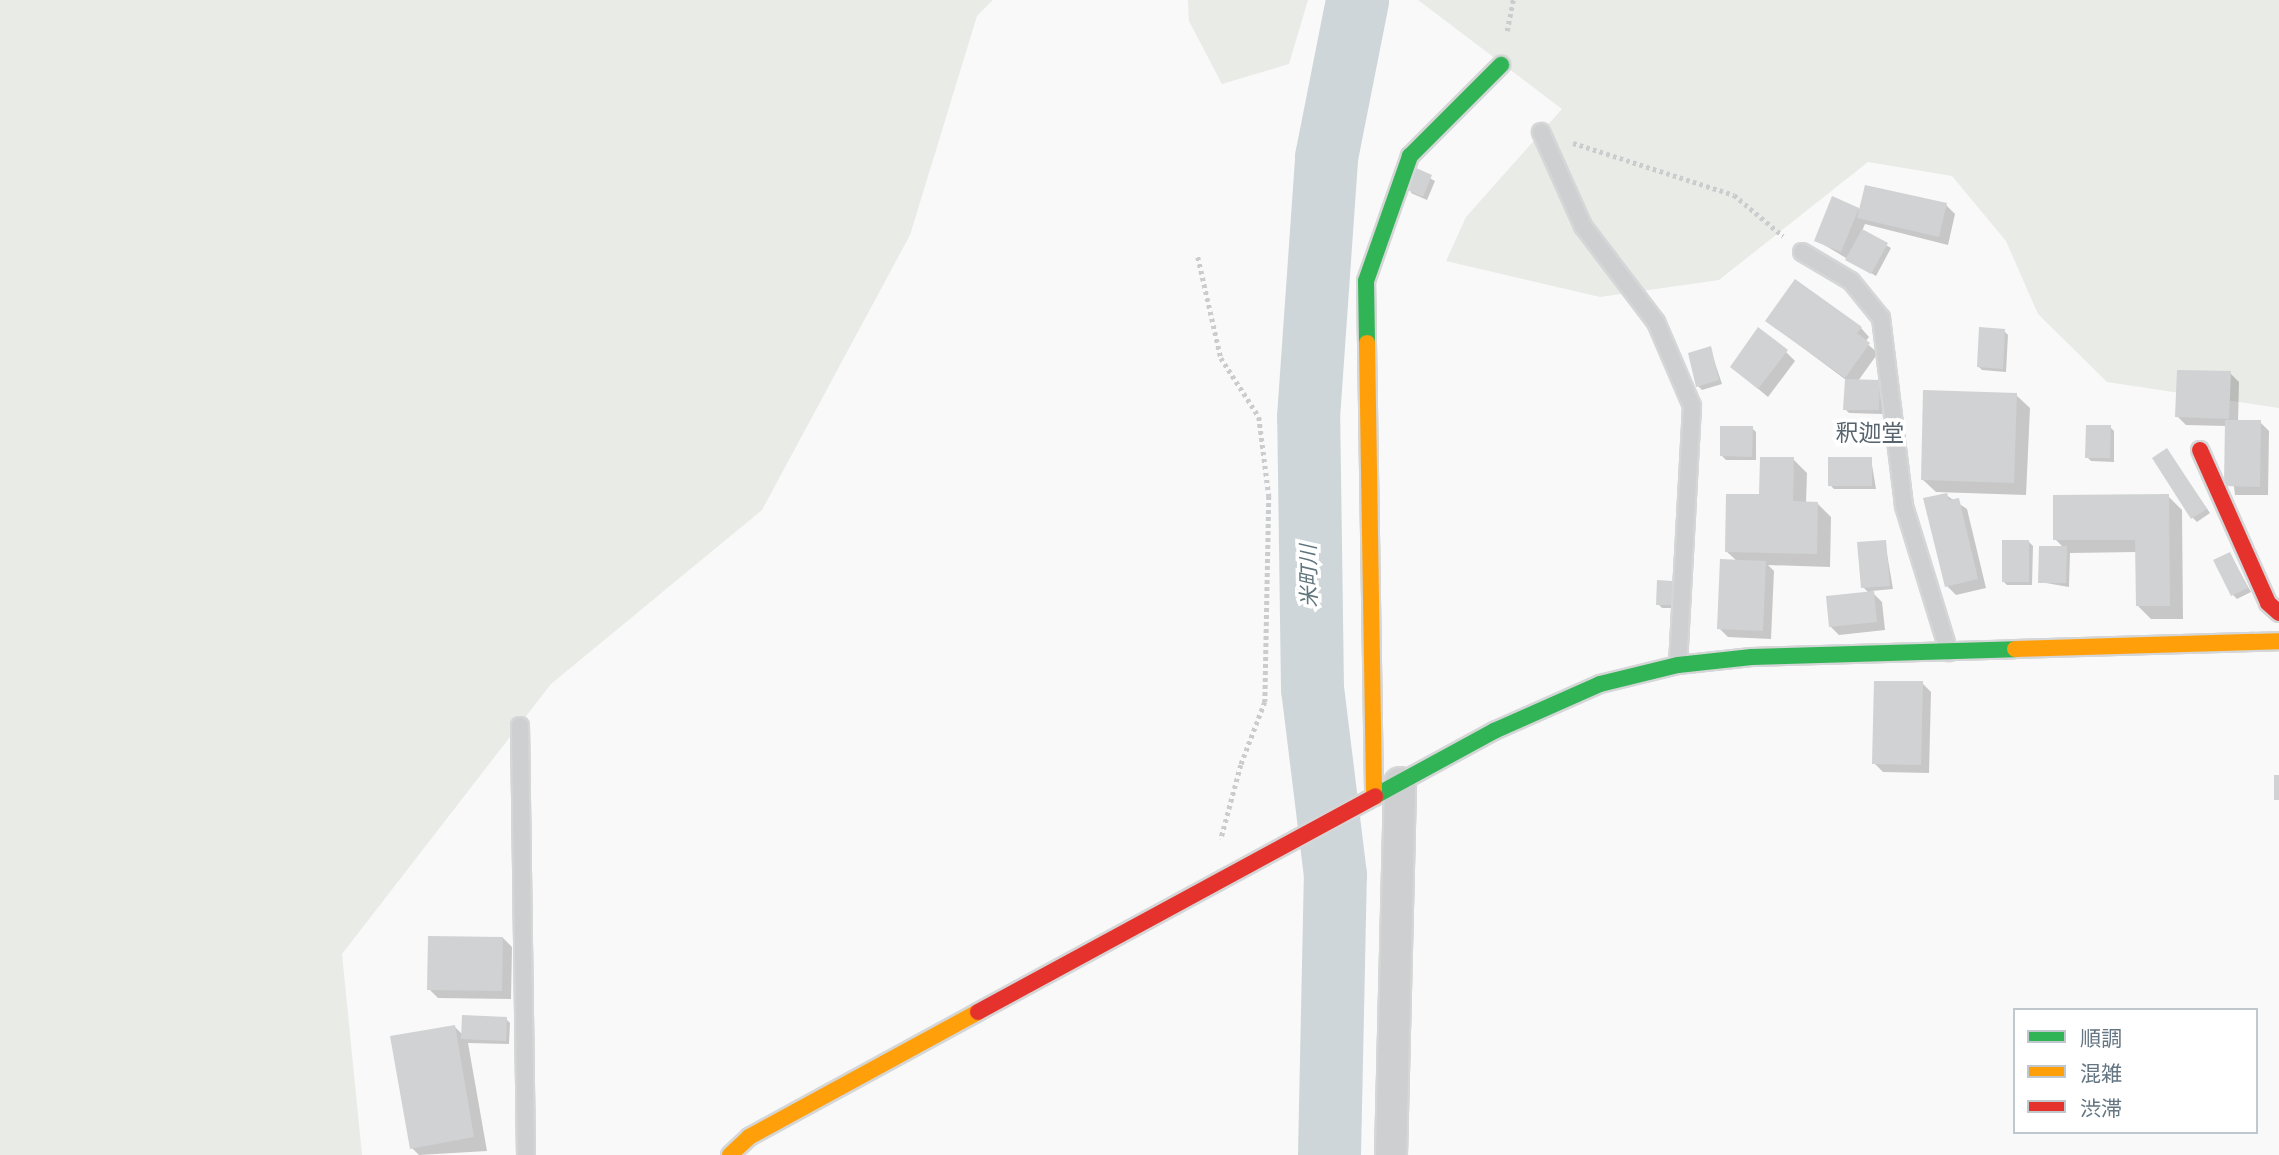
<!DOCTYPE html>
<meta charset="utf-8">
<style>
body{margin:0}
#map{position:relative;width:2279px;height:1155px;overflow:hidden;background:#f9f9f9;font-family:"Varela Round","Noto Sans JP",sans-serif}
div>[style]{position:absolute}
.green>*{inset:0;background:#e8ebe6}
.shadow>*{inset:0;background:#0003}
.river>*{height:63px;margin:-31.5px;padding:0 31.5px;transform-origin:31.5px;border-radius:31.5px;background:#ced6d9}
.building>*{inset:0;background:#d0d2d3}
.path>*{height:4.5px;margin-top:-2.25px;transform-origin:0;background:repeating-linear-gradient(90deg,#cbcccd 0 3.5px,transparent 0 7px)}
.roads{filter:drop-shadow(2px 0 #d5d6d7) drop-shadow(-2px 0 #d5d6d7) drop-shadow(0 2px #d5d6d7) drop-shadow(0 -2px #d5d6d7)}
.lane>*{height:16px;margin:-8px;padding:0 8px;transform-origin:8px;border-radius:8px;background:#cecfd0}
.street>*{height:30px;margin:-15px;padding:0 15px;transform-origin:15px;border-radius:15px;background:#cecfd0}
.fast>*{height:16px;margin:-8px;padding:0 8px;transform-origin:8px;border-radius:8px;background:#30b455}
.slow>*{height:16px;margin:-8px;padding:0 8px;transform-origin:8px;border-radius:8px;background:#ff9f0a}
.jam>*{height:16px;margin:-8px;padding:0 8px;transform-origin:8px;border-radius:8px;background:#e5322d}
span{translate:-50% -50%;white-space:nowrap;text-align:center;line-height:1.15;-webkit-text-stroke:7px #fff;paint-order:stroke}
.water-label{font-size:21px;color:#60757c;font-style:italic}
.quarter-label{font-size:23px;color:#57646e}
.legend{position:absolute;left:2013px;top:1008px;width:245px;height:126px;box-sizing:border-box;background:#fff;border:2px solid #c1c8cd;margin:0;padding:9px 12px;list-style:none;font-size:21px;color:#657683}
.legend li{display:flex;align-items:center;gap:14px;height:35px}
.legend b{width:35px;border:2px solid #c1c8cd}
</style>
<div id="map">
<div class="green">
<div style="clip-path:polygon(0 0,993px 0,977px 16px,910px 235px,762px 510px,551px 684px,342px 954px,362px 1155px,0 1155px)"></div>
<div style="clip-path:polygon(1188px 0,1308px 0,1289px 64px,1222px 84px,1189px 21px)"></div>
<div style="clip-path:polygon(1418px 0,2279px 0,2279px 408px,2107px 382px,2038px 314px,2006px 241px,1952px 176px,1868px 162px,1719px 280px,1600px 297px,1446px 261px,1466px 217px,1562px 109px)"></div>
</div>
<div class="shadow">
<div style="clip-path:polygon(1415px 170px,1435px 181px,1427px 200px,1411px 193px)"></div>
<div style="clip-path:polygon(1946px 205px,1955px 214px,1948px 245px,1865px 224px,1862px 231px,1891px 248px,1876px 276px,1816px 240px,1858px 209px)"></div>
<div style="clip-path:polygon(1767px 321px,1861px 328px,1869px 337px,1865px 342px,1878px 353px,1858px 381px,1883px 386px,1882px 414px,1849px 413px,1845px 409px,1846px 380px)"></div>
<div style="clip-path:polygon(2004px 331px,2008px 335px,2006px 372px,1982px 370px,1978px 366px)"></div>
<div style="clip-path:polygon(1710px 348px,1722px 384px,1702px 390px,1698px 386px)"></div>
<div style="clip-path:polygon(1786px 352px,1795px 361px,1768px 397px,1732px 367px)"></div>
<div style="clip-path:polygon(2230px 373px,2239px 382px,2238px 422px,2260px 422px,2269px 431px,2268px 495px,2235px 495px,2227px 426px,2186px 425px,2177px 416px)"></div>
<div style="clip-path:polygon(2016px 395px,2030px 408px,2026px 495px,1936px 492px,1922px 479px)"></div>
<div style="clip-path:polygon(2110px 427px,2114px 431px,2114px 462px,2091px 461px,2087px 457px)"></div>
<div style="clip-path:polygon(1752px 428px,1756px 432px,1756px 460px,1726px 460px,1722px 456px)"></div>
<div style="clip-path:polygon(2167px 450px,2210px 513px,2197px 522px,2193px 518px)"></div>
<div style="clip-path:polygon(1793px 459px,1807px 473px,1806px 503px,1817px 503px,1831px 517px,1830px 567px,1768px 565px,1774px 571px,1771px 639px,1728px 637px,1719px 628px,1737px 561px,1726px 551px,1761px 496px)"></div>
<div style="clip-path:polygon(1871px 459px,1876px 489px,1834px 489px,1830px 485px)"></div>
<div style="clip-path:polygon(1946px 495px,1967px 509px,1986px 588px,1956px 595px,1947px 586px)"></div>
<div style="clip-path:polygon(2168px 496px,2182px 510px,2183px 619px,2151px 619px,2138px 606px,2137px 552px,2070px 553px,2069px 587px,2040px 582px,2064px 548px,2055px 539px)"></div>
<div style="clip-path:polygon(1885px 542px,1893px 589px,1871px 591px,1882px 602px,1885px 630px,1839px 635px,1830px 626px,1869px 593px,1863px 587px)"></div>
<div style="clip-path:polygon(2029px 542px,2033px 546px,2032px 585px,2007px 585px,2003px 581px)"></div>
<div style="clip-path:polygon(2230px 554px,2251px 592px,2237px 599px,2233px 595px)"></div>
<div style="clip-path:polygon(1672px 583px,1676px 587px,1675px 608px,1662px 608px,1658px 604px)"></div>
<div style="clip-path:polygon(1922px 683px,1931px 692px,1929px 773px,1883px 772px,1874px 763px)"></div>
<div style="clip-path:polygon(503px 938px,512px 947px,511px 999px,438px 998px,429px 989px)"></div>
<div style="clip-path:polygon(506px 1019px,510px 1023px,509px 1044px,468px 1043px,487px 1151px,419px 1155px,412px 1148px,454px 1026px,463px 1035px)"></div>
</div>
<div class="river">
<div style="left:1329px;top:1155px;width:280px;rotate:-88.8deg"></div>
<div style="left:1335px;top:875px;width:187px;rotate:-97deg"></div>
<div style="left:1312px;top:689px;width:272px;rotate:-90.8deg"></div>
<div style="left:1308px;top:417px;width:261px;rotate:-86deg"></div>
<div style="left:1326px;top:157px;width:160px;rotate:-78.8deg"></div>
</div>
<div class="building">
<div style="clip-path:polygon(1414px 167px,1432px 175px,1423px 197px,1405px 189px)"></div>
<div style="clip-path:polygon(1865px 185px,1947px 203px,1939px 237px,1857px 218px)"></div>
<div style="clip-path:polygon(1832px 196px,1859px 208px,1841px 252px,1814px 241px)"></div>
<div style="clip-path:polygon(1862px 229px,1888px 243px,1871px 274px,1845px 260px)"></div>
<div style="clip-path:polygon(1795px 279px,1862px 327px,1857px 333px,1870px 343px,1845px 378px,1765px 321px)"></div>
<div style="clip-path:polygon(1758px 327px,1788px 350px,1758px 389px,1730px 367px)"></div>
<div style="clip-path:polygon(1979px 327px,2005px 329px,2003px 369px,1977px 367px)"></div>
<div style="clip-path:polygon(1711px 346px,1719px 380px,1696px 387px,1688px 353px)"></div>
<div style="clip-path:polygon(2177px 370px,2231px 371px,2229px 419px,2175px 417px)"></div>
<div style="clip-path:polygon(1845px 379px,1880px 380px,1879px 410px,1843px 410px)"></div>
<div style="clip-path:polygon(1923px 390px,2017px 393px,2014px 483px,1921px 480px)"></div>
<div style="clip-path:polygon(2225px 420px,2261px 420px,2260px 487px,2224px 486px)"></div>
<div style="clip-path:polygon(2086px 425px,2111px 425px,2110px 458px,2085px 458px)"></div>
<div style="clip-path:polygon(1720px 426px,1753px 426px,1752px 457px,1720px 456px)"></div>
<div style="clip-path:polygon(2167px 448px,2207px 509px,2191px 519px,2152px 458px)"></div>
<div style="clip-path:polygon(1760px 457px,1794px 457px,1793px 501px,1818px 502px,1817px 554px,1725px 552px,1726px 494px,1759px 494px)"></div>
<div style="clip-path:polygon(1828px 457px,1872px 457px,1872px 486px,1828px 486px)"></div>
<div style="clip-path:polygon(1947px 493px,1949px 500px,1959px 498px,1978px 579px,1945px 587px,1923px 498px)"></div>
<div style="clip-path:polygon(2169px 494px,2170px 606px,2136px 606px,2135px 540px,2053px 540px,2053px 495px)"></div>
<div style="clip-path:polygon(1886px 540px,1890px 586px,1861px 588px,1857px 542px)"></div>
<div style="clip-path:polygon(2002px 540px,2029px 540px,2029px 582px,2002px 582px)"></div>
<div style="clip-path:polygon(2039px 546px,2067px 546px,2066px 583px,2038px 583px)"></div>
<div style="clip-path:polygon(2230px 552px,2248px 588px,2231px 596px,2213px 560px)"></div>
<div style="clip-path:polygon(1720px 559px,1766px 561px,1763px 631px,1717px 629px)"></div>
<div style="clip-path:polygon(1657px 580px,1672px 581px,1672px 605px,1656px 605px)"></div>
<div style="clip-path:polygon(1874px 591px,1877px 622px,1829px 627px,1826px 596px)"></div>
<div style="clip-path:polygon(1874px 681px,1923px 681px,1921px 765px,1872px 764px)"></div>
<div style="clip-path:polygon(2274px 775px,2279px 775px,2279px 800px,2274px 800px)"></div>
<div style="clip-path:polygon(428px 936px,503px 937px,502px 991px,427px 990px)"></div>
<div style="clip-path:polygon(462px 1015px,507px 1017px,506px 1041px,461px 1039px)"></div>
<div style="clip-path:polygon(455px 1025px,474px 1137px,410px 1149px,390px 1036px)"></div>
</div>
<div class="path">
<div style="left:1507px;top:31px;width:32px;rotate:-79deg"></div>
<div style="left:1573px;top:143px;width:169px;rotate:17.9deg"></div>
<div style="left:1734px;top:195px;width:64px;rotate:39.9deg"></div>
<div style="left:1198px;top:257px;width:104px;rotate:77.2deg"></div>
<div style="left:1221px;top:358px;width:70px;rotate:57.2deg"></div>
<div style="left:1259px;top:417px;width:80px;rotate:82.8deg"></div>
<div style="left:1269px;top:496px;width:206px;rotate:91.1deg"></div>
<div style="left:1265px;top:702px;width:67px;rotate:110.9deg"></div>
<div style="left:1241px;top:765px;width:77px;rotate:105.1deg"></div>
</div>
<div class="roads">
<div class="lane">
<div style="left:1541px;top:132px;width:103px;rotate:65.9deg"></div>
<div style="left:1583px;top:226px;width:121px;rotate:52.8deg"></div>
<div style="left:1656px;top:322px;width:91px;rotate:66.8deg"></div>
<div style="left:1692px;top:406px;width:259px;rotate:93.1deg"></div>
<div style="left:1802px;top:252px;width:57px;rotate:30.6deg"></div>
<div style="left:1851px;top:281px;width:48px;rotate:51deg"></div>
<div style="left:1881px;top:318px;width:189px;rotate:83deg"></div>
<div style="left:1904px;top:506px;width:153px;rotate:72.9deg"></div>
<div style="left:520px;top:726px;width:429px;rotate:89.2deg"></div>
</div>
<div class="street">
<div style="left:1391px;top:1155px;width:372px;rotate:-88.6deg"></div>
</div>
<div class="fast">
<div style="left:1367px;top:343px;width:62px;rotate:-90.9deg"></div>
<div style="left:1366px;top:281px;width:133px;rotate:-70.6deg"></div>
<div style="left:1410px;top:156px;width:129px;rotate:-45deg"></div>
<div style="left:1375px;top:796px;width:136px;rotate:-28.6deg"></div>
<div style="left:1494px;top:731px;width:116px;rotate:-23.9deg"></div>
<div style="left:1600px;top:684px;width:80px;rotate:-13.7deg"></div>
<div style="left:1678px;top:665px;width:74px;rotate:-6.2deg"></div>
<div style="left:1752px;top:657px;width:263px;rotate:-1.7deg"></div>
</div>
<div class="slow">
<div style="left:1367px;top:343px;width:454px;rotate:89.1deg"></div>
<div style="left:2015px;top:649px;width:264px;rotate:-1.7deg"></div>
<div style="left:730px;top:1155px;width:26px;rotate:-43deg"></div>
<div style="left:749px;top:1137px;width:261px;rotate:-28.6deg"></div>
</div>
<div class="jam">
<div style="left:2200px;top:450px;width:167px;rotate:66deg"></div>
<div style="left:2268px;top:603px;width:15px;rotate:42deg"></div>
<div style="left:978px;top:1012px;width:452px;rotate:-28.5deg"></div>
</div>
</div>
<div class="water-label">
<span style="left:1310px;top:576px;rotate:-91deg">米町川</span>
</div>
<div class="quarter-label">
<span style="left:1870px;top:434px">釈迦堂</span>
</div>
<ul class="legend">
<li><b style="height:9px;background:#30b455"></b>順調</li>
<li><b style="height:9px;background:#ff9f0a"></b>混雑</li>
<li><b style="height:9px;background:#e5322d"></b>渋滞</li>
</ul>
</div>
